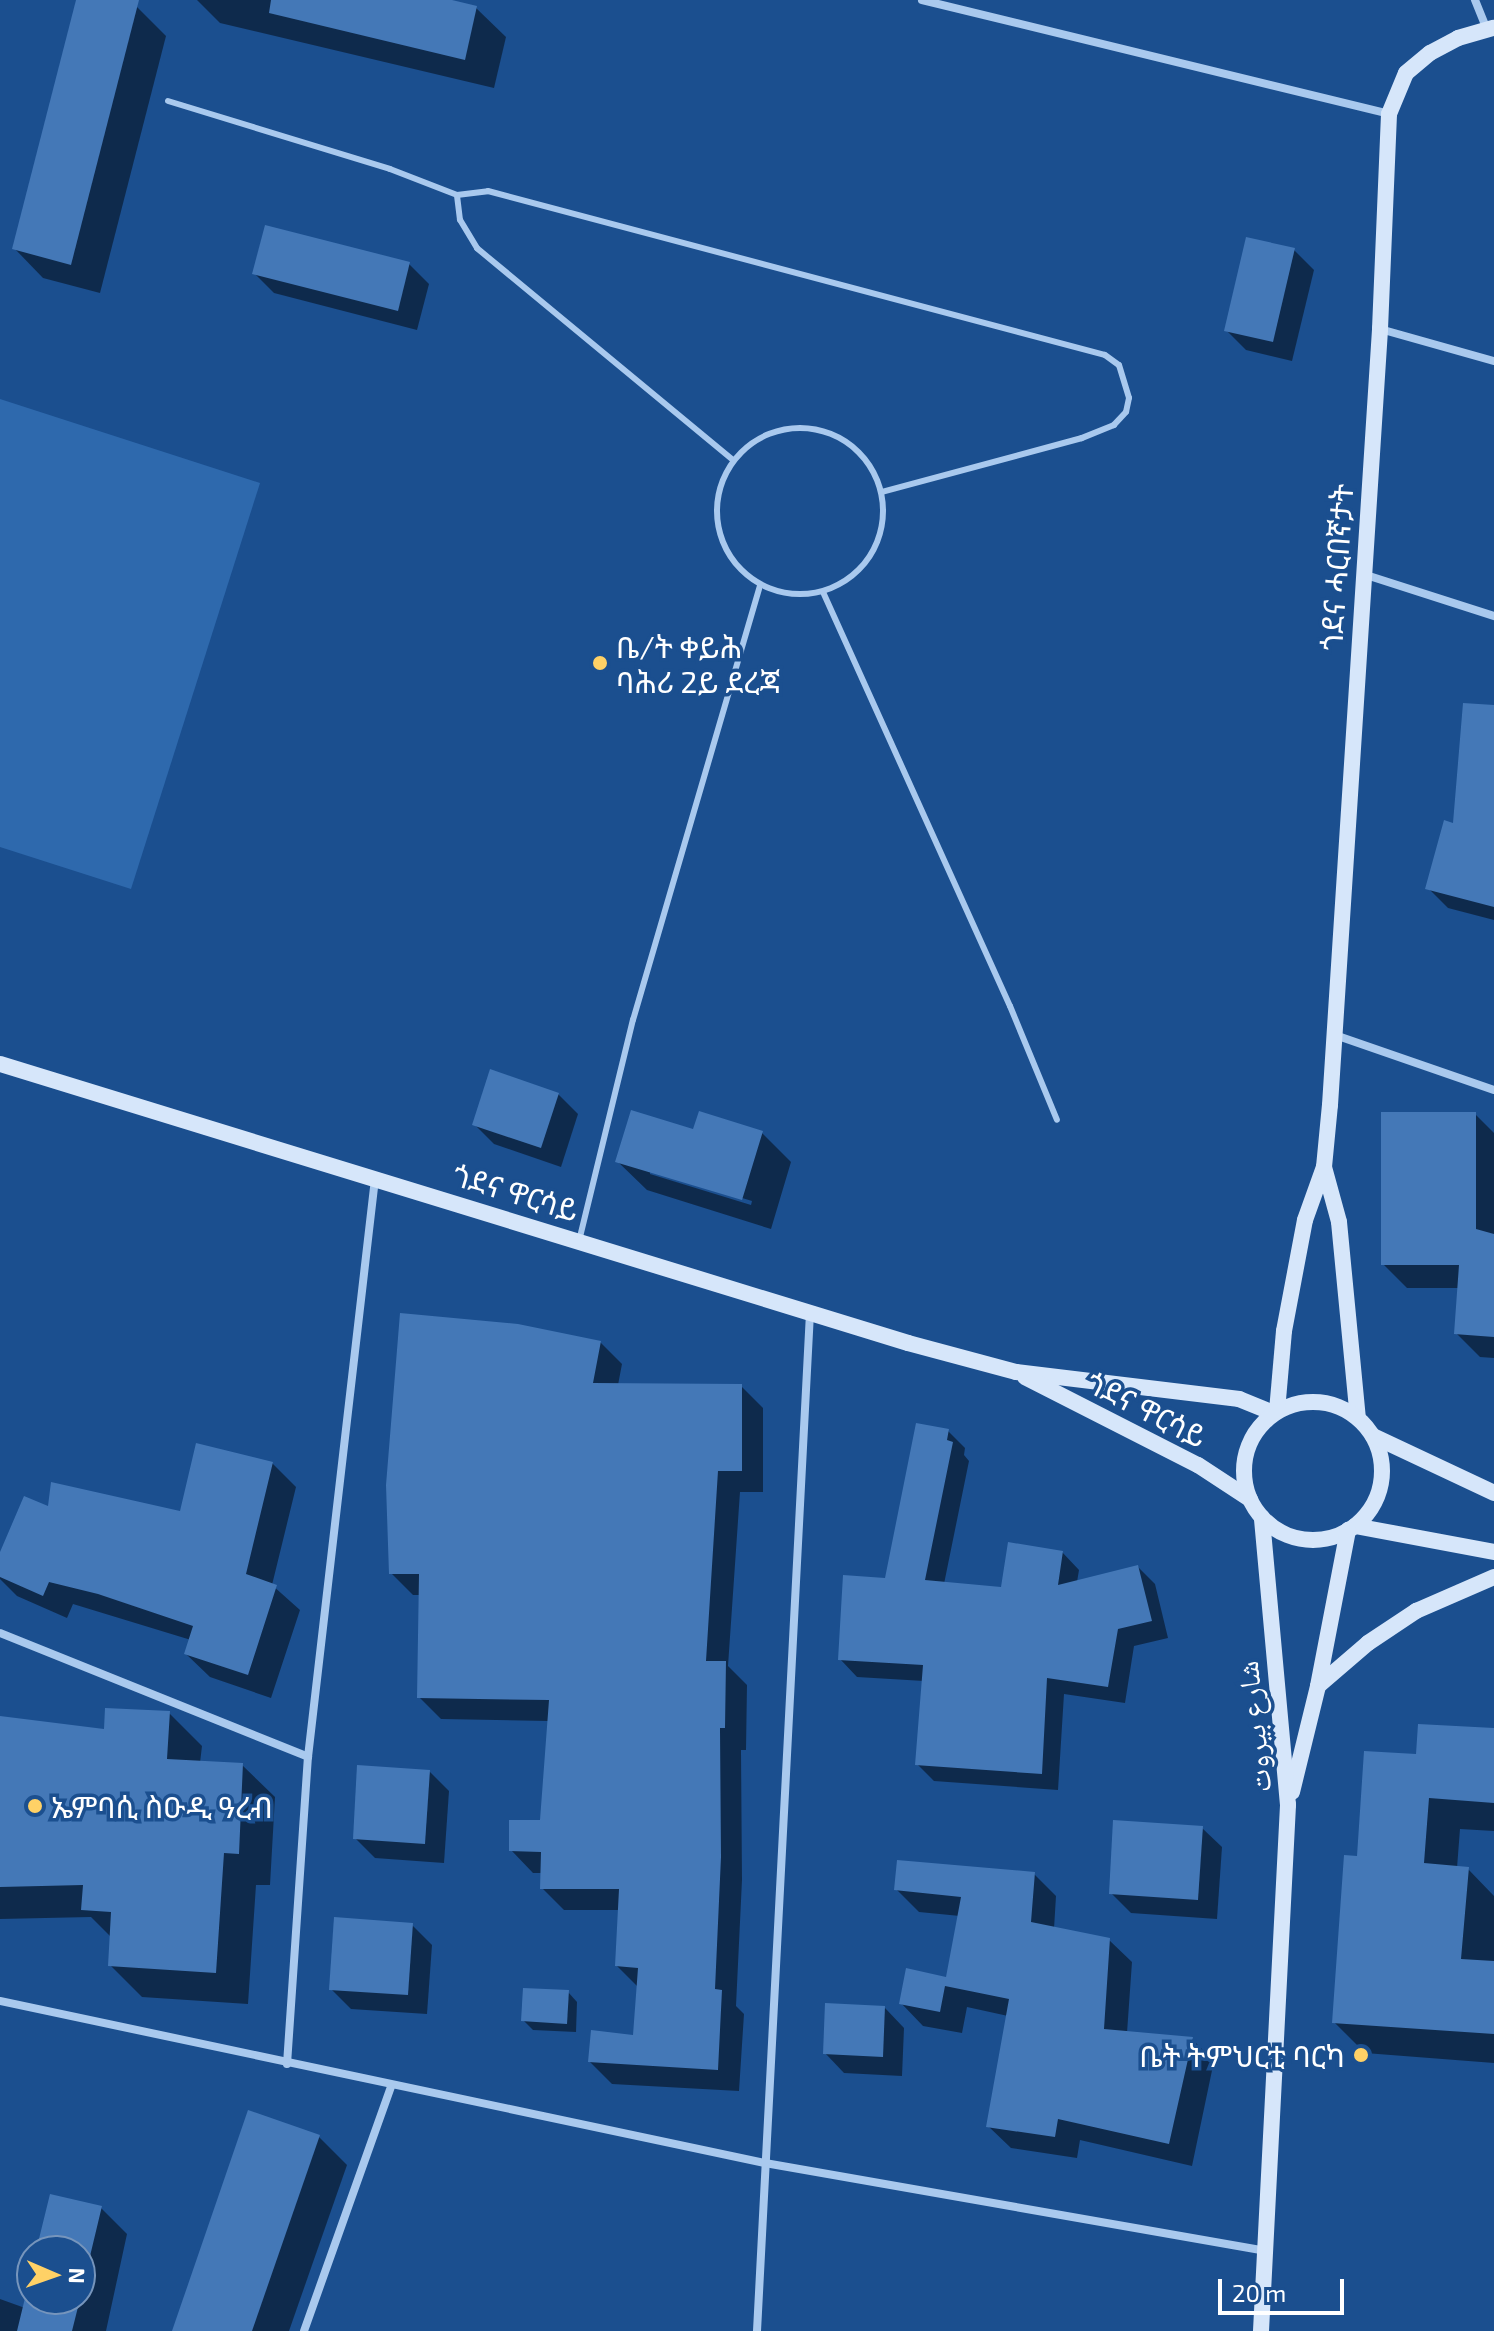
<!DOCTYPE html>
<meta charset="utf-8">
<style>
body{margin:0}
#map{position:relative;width:1494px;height:2331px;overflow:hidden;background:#1b4f8f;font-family:"Exo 2","Noto Naskh Arabic","Noto Sans Ethiopic",sans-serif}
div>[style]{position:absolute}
.green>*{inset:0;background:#2e69ad}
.shadow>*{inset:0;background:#0007}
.building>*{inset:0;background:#4478b7}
.service>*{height:6px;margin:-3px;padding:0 3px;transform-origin:3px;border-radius:3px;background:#a9c9ee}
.service>.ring{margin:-3px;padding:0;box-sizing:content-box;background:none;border:6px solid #a9c9ee;border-radius:50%}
.minor>*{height:8px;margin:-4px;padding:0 4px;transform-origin:4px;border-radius:4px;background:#a9c9ee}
.secondary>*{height:16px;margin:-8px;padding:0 8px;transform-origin:8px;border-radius:8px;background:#d6e6fa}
.secondary>.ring{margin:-8px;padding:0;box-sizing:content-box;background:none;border:16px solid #d6e6fa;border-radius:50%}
.dots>*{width:22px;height:22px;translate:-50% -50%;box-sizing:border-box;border:4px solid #1b4f8f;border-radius:50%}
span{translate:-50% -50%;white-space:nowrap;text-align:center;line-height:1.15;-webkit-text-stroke:7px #1b4f8f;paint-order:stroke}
.street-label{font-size:30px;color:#fff}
.poi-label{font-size:30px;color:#fff}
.left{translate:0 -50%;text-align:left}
.right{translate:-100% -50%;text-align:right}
.north{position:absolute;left:16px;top:2235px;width:80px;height:80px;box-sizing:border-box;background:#1b4f8f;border:2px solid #7695bc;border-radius:50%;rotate:92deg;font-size:22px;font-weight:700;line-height:32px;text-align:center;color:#fff}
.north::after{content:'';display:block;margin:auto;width:28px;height:36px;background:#ffd166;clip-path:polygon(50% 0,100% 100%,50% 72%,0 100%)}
.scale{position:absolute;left:1218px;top:2279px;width:126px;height:36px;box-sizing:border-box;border:4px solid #fff;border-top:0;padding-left:10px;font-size:24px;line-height:28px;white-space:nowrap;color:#fff;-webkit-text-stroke:6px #1b4f8f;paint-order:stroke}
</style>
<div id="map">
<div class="green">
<div style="clip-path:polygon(0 399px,260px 483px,131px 889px,0 847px)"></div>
</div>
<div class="shadow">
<div style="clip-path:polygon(78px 0,111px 0,137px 7px,166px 36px,100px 293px,43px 278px,14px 248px)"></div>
<div style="clip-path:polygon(197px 0,443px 0,476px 8px,506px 37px,494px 88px,220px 23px)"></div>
<div style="clip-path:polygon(1294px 250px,1314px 270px,1292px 361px,1246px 350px,1227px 331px)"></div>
<div style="clip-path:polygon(409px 264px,429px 284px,417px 330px,274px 293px,254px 273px)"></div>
<div style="clip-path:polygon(1494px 707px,1494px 920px,1448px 908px,1428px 888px,1455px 825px)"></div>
<div style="clip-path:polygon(558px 1094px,578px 1114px,561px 1167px,494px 1144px,474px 1124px)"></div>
<div style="clip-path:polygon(1475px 1114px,1494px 1133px,1494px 1358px,1480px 1357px,1456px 1333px,1459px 1288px,1407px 1288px,1383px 1264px)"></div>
<div style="clip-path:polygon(evenodd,695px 1132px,762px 1133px,791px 1162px,771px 1229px,647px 1190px,617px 1161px,695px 1132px,650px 1170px,752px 1201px,751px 1205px,650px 1174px,650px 1170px)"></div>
<div style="clip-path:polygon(600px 1342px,622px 1364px,618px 1385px,741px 1386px,763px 1408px,763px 1492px,740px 1492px,728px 1666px,747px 1685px,746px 1750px,741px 1750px,742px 1880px,736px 2006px,744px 2014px,739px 2091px,612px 2084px,590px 2062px,635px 2037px,638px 1987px,617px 1966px,620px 1910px,564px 1910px,542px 1888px,542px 1873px,533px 1873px,511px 1850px,542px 1822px,549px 1721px,441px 1719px,419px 1697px,421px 1595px,413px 1595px,391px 1573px)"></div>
<div style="clip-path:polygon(948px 1431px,965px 1448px,964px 1455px,969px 1461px,944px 1584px,1003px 1589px,1062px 1552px,1079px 1570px,1077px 1582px,1138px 1567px,1155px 1584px,1168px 1638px,1134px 1646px,1125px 1703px,1064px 1694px,1058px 1790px,934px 1781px,917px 1764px,924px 1681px,857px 1677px,840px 1659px,887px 1580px)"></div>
<div style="clip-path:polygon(272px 1463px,296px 1487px,272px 1585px,300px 1610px,271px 1698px,210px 1677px,186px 1654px,191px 1640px,73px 1604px,67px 1618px,17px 1596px,0 1579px,0 1557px,49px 1509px,181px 1513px)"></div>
<div style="clip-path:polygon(169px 1713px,202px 1746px,200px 1763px,242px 1765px,275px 1797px,270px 1885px,256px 1885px,248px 2004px,142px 1997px,110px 1965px,111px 1937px,91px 1917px,0 1919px,0 1718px,106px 1731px)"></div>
<div style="clip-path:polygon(1366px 1753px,1494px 1765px,1494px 1831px,1460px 1829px,1457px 1868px,1468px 1869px,1494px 1896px,1494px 2063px,1365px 2053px,1334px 2022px,1359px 1858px)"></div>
<div style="clip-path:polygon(429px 1771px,449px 1791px,444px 1863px,375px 1858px,355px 1838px)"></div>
<div style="clip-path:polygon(1202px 1828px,1222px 1847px,1217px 1919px,1131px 1913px,1111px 1893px)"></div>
<div style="clip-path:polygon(1034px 1874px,1056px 1896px,1054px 1929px,1109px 1940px,1132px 1962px,1127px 2033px,1192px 2039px,1214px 2061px,1192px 2166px,1080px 2140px,1077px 2158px,1011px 2148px,988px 2126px,1008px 2016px,967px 2007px,962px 2033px,923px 2026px,901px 2003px,948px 1979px,960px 1916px,919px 1912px,896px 1889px)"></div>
<div style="clip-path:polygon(412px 1925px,432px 1945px,427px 2014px,351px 2009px,331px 1989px)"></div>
<div style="clip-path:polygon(568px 1992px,577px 2002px,576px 2032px,533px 2030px,523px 2020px)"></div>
<div style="clip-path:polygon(885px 2008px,904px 2028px,902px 2076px,844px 2073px,825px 2053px)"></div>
<div style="clip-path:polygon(319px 2137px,347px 2165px,289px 2331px,174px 2331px)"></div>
<div style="clip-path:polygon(101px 2208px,127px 2234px,106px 2331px,0 2331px,0 2299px,25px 2308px,32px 2278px,32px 2299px,80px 2299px,80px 2251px,38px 2251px)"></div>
</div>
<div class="building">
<div style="clip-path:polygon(76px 0,139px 0,71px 265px,12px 249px)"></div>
<div style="clip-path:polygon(271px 0,452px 0,477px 6px,465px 60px,269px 13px)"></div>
<div style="clip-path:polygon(265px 225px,410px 262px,398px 311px,252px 274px)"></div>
<div style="clip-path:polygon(1246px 237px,1295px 248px,1273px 342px,1224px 331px)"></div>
<div style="clip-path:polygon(1463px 703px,1494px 705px,1494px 907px,1425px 889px,1444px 820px,1453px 823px)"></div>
<div style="clip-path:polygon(490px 1069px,559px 1093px,541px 1148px,472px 1125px)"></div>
<div style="clip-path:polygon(631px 1110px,693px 1129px,699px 1111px,763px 1131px,742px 1200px,615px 1162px)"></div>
<div style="clip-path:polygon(1381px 1112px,1476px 1112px,1476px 1229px,1494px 1234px,1494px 1337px,1454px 1334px,1459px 1265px,1381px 1265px)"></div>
<div style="clip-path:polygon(400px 1313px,518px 1324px,601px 1341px,593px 1383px,742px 1384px,742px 1471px,718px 1471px,706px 1661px,726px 1661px,725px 1728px,720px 1728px,721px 1857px,715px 1989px,722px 1990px,718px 2070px,588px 2062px,591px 2030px,633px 2035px,638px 1968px,615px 1966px,619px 1889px,540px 1889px,541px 1852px,509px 1851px,509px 1820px,540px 1820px,549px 1700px,417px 1698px,419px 1574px,389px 1574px,386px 1485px)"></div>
<div style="clip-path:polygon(916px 1423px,949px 1429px,947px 1440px,953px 1442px,925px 1580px,1001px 1587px,1008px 1542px,1063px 1551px,1058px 1585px,1138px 1565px,1152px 1621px,1118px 1629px,1108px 1687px,1047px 1678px,1042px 1774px,915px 1765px,923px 1665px,838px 1660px,843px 1575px,885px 1578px)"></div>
<div style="clip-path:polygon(196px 1443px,273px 1462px,246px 1574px,277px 1585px,248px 1675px,184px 1654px,193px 1626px,98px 1594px,49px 1582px,43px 1596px,0 1577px,0 1552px,24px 1496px,48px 1506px,51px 1482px,180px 1511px)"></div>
<div style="clip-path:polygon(105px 1708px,170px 1711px,167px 1759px,243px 1763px,239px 1854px,224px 1853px,216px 1973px,108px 1966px,111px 1912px,81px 1910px,83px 1885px,0 1887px,0 1716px,104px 1729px)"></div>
<div style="clip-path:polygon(1418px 1724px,1494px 1728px,1494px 1803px,1429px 1798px,1424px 1863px,1469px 1867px,1461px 1959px,1494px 1961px,1494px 2034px,1332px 2023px,1344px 1855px,1357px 1856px,1364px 1751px,1416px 1754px)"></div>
<div style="clip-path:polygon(357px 1765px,430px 1770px,425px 1844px,353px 1839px)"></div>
<div style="clip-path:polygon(1113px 1820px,1203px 1826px,1198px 1900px,1109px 1894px)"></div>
<div style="clip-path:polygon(897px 1860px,1035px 1872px,1031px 1922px,1110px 1938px,1104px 2029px,1193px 2037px,1169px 2144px,1058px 2119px,1055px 2137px,986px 2127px,1009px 1999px,945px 1986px,940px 2012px,899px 2004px,906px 1968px,946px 1977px,961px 1897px,894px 1890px)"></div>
<div style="clip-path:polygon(334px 1917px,413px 1923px,408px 1995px,329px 1990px)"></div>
<div style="clip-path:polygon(523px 1988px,569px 1990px,567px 2024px,521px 2021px)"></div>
<div style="clip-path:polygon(825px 2003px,885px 2006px,883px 2057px,823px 2054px)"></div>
<div style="clip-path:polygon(248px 2110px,320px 2135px,252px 2331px,172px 2331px)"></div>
<div style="clip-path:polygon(50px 2194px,102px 2206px,80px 2298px,80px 2251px,36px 2251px)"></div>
<div style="clip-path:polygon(32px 2269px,32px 2299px,80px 2299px,72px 2331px,17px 2331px)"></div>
</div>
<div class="service">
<div style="left:168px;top:101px;width:232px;rotate:17deg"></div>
<div style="left:390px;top:169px;width:72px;rotate:21.2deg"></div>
<div class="ring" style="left:717px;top:428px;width:160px;height:160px"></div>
<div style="left:733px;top:460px;width:332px;rotate:-140.4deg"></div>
<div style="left:477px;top:248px;width:33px;rotate:-121deg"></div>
<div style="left:460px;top:220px;width:25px;rotate:-97deg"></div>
<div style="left:457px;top:195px;width:31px;rotate:-7deg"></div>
<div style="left:488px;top:191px;width:638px;rotate:14.89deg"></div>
<div style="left:1105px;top:355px;width:17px;rotate:36deg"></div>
<div style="left:1119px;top:365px;width:34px;rotate:73deg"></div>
<div style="left:1129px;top:398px;width:14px;rotate:102deg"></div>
<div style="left:1126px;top:412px;width:18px;rotate:133deg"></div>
<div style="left:1114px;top:425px;width:35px;rotate:158deg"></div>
<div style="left:1082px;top:438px;width:207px;rotate:164.9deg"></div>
<div style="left:823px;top:592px;width:454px;rotate:65.7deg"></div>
<div style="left:1010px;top:1006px;width:123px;rotate:67.6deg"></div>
<div style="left:579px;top:1241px;width:228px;rotate:-76.3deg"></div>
<div style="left:633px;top:1020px;width:452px;rotate:-73.7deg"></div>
</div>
<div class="minor">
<div style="left:922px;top:0;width:481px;rotate:13.7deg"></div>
<div style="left:1475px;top:0;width:31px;rotate:68deg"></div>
<div style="left:1380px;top:329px;width:118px;rotate:15.7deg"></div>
<div style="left:1363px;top:574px;width:138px;rotate:17.8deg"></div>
<div style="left:1335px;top:1035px;width:168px;rotate:19.1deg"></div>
<div style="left:0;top:1633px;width:332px;rotate:21.9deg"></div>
<div style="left:0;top:2001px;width:782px;rotate:11.96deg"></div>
<div style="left:765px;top:2163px;width:509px;rotate:9.96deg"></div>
<div style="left:287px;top:2064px;width:308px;rotate:-86.1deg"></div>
<div style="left:308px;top:1757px;width:582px;rotate:-83.39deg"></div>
<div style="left:304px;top:2331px;width:260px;rotate:-70.4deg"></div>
<div style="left:757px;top:2331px;width:1019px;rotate:-87.02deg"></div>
</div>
<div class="secondary">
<div style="left:0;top:1064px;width:950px;rotate:17.08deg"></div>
<div style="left:908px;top:1343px;width:112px;rotate:15deg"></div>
<div style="left:1016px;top:1372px;width:225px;rotate:6.9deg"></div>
<div style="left:1239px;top:1399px;width:38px;rotate:22deg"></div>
<div style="left:1324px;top:1167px;width:57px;rotate:74.7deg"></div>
<div style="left:1339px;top:1222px;width:197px;rotate:84.5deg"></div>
<div style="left:1025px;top:1377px;width:194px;rotate:27deg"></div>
<div style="left:1198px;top:1465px;width:62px;rotate:33.2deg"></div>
<div class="ring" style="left:1244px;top:1402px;width:122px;height:122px"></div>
<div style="left:1277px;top:1411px;width:80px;rotate:-85deg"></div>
<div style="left:1284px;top:1331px;width:113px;rotate:-79.3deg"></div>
<div style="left:1305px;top:1220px;width:56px;rotate:-70.3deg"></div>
<div style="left:1324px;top:1167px;width:62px;rotate:-84.5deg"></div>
<div style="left:1330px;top:1105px;width:778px;rotate:-86.31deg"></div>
<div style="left:1380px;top:329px;width:215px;rotate:-87.6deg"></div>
<div style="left:1389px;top:114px;width:44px;rotate:-67.5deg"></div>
<div style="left:1406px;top:73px;width:31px;rotate:-40deg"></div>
<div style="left:1430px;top:53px;width:32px;rotate:-28deg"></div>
<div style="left:1458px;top:38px;width:37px;rotate:-16deg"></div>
<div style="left:1373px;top:1436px;width:134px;rotate:25.2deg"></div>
<div style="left:1355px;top:1526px;width:141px;rotate:10.6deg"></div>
<div style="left:1318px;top:1686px;width:66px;rotate:-40.7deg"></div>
<div style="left:1368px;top:1643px;width:58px;rotate:-33.7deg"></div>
<div style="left:1416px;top:1611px;width:85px;rotate:-23.6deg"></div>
<div style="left:1292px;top:1792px;width:109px;rotate:-76.2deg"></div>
<div style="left:1318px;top:1686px;width:159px;rotate:-79.1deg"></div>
<div style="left:1261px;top:2331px;width:527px;rotate:-87.06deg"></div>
<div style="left:1288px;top:1805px;width:289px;rotate:-95.2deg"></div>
</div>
<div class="dots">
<div style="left:600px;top:663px;background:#ffd166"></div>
<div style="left:35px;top:1806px;background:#ffd166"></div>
<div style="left:1361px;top:2055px;background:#ffd166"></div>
</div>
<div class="street-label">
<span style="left:1336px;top:567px;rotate:-86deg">ጎደና ሓርበኛታት</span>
<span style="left:516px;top:1192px;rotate:17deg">ጎደና ዋርሳይ</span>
<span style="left:1147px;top:1409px;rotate:27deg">ጎደና ዋርሳይ</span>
<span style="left:1253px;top:1727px;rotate:-96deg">شارع بيروت</span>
</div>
<div class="poi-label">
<span class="left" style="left:616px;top:663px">ቤ/ት ቀይሕ<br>ባሕሪ 2ይ ደረጃ</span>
<span class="left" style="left:51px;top:1806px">ኤምባሲ ስዑዲ ዓረብ</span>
<span class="right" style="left:1345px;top:2055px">ቤት ትምህርቲ ባርካ</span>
</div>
<div class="north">N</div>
<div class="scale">20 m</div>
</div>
